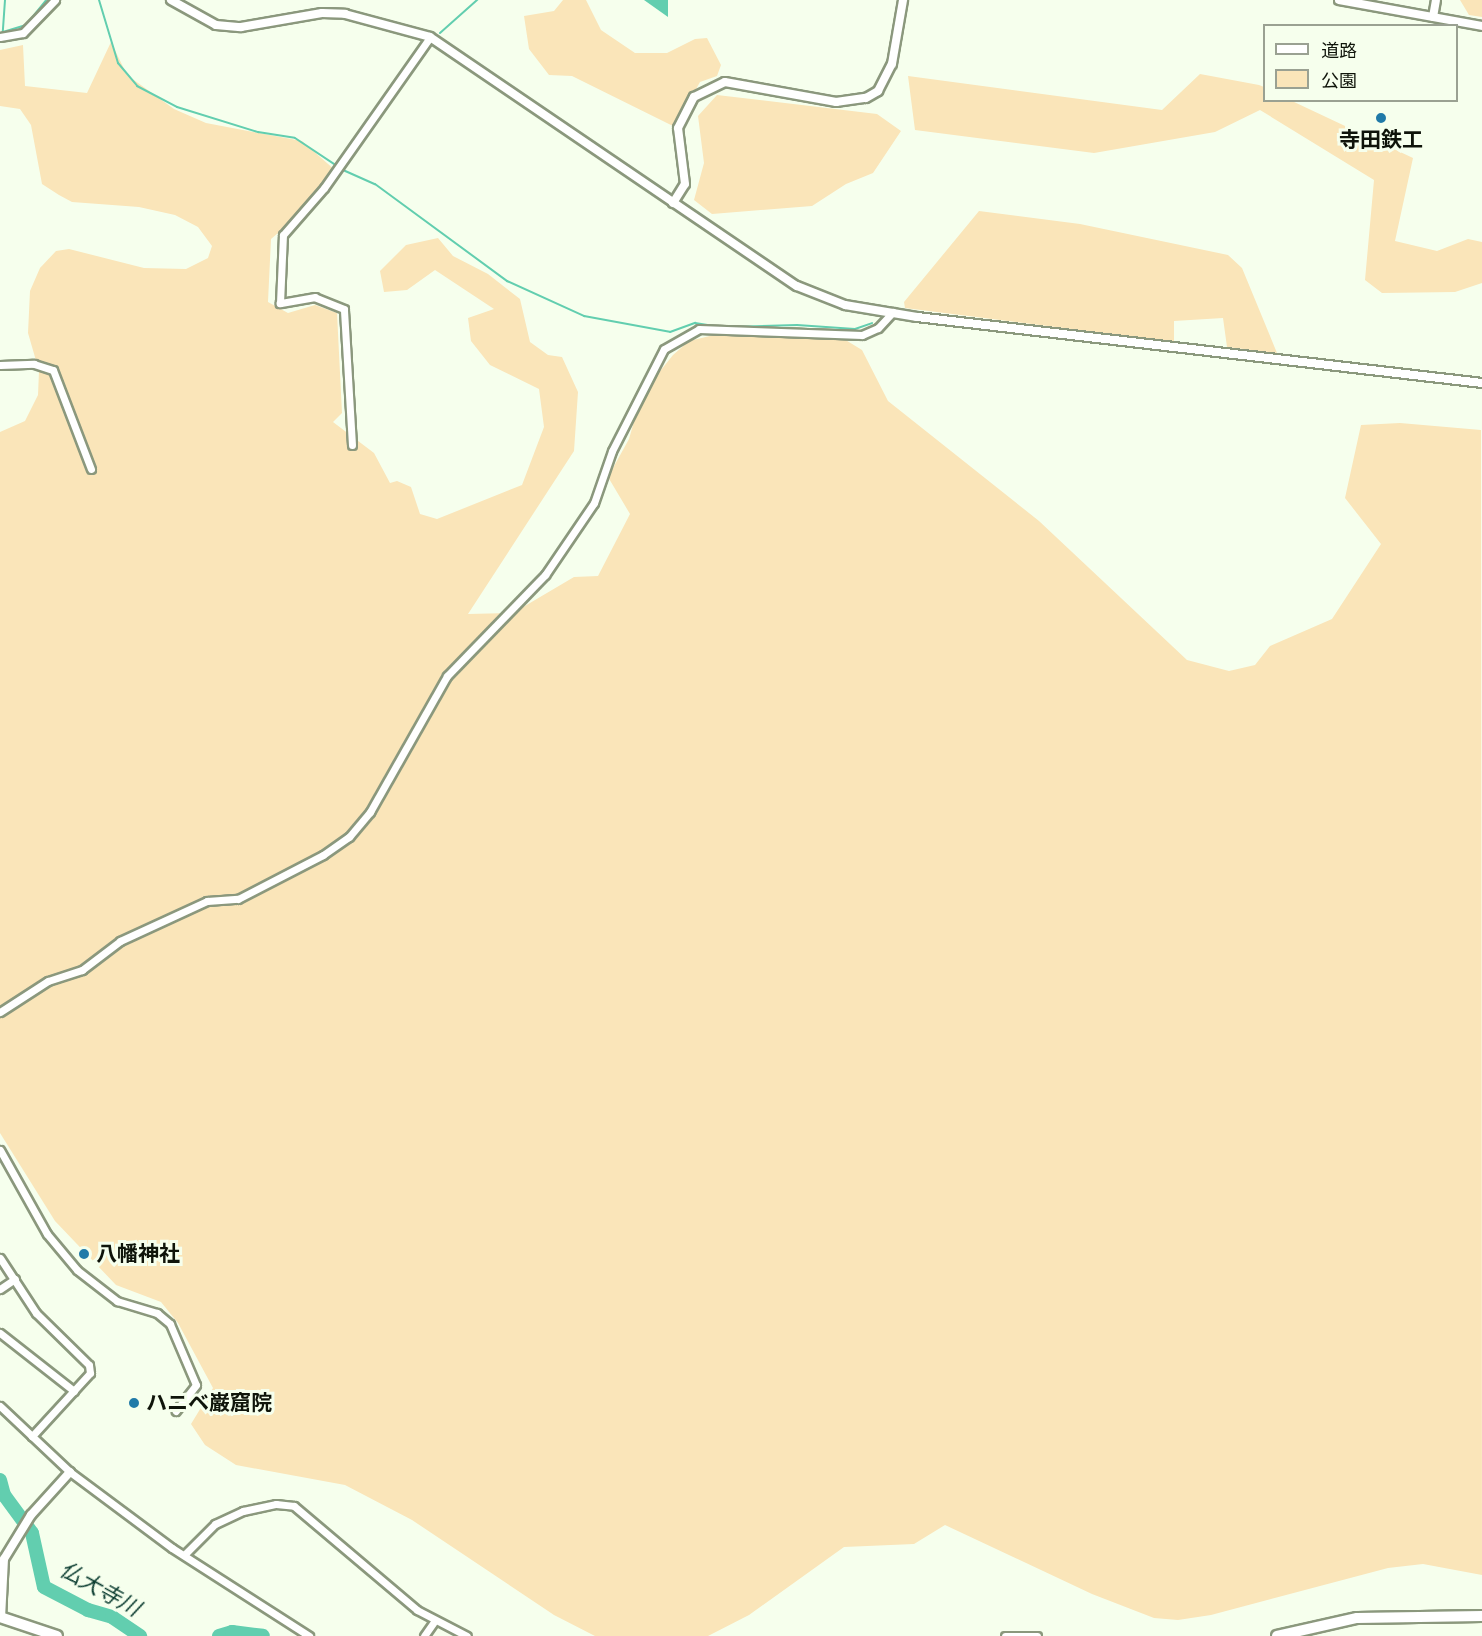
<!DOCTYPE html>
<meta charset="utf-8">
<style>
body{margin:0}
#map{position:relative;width:1482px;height:1636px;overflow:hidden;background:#f6ffed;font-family:"Crimson Pro","Noto Sans JP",serif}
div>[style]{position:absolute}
.green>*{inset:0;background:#fae5b9}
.water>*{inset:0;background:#62ceaf}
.stream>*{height:2px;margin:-1px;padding:0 1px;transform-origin:1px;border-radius:1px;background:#62ceaf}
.river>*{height:14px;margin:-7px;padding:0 7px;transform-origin:7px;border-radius:7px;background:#62ceaf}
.roads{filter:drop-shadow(2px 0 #8b987d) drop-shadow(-2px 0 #8b987d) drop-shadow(0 2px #8b987d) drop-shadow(0 -2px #8b987d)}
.minor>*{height:7px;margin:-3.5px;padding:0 3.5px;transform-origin:3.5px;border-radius:3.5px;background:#fff}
.tertiary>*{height:8px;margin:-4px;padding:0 4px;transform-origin:4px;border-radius:4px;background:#fff}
.primary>*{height:10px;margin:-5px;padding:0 5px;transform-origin:5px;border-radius:5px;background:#fff}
.dots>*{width:16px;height:16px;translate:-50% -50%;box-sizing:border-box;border:3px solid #f6ffed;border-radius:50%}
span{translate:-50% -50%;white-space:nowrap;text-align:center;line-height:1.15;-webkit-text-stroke:6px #f6ffed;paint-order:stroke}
.poi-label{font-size:21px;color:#0f140a;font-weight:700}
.left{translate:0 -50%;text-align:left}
.water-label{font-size:22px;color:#0c3d31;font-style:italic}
.legend{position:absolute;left:1263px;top:24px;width:195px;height:78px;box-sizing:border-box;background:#f6ffed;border:2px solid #9aa192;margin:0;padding:8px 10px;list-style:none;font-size:18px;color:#0f140a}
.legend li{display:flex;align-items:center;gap:12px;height:30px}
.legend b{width:30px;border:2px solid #9aa192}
</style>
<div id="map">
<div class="green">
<div style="clip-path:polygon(563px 0,586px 0,601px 30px,635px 53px,667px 53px,695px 39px,707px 38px,721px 65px,717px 76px,700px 82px,675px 127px,572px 76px,549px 75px,529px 49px,524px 16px,554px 11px)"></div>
<div style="clip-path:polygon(1460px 0,1482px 0,1482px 17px,1469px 15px)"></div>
<div style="clip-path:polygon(111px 42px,127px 75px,174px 109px,206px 123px,302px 141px,336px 171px,327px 191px,271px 239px,268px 302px,288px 313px,315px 305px,337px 313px,342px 413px,333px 422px,374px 453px,390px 483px,397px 481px,411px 487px,420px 514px,437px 519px,522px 485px,544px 427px,539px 389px,490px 365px,471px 341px,468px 318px,494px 309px,435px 270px,407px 290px,384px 292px,380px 271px,406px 245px,438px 238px,453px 256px,488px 274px,520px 299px,530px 342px,548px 355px,562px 357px,578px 392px,574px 451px,468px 614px,513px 613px,574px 577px,598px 576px,630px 514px,608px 477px,629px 439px,635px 418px,653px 380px,673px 355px,689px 341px,714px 335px,742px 331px,839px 336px,862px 350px,888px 401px,1039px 521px,1187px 660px,1229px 671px,1255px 665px,1270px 646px,1332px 619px,1381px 544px,1345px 498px,1361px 425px,1400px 423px,1481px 430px,1482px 1575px,1423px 1564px,1388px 1568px,1211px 1615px,1178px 1620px,1154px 1618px,1092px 1594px,945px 1525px,914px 1544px,844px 1547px,749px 1615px,708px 1636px,595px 1636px,554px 1615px,412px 1520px,345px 1485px,236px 1465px,205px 1445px,191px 1424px,213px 1388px,178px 1323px,161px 1302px,116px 1285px,55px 1221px,0 1133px,0 432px,25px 421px,38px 395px,39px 371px,28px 333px,30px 291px,40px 268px,56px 251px,69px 249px,144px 268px,186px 269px,208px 258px,212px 246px,198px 227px,175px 215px,139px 207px,72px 202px,59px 195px,42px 184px,31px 125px,20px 109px,0 106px,0 50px,23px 45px,25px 86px,87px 93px)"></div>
<div style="clip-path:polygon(1200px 74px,1259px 85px,1264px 87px,1264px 100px,1292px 101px,1413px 158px,1395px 241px,1437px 251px,1468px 239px,1482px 242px,1482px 283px,1455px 292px,1382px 293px,1365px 280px,1374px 180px,1260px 110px,1215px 132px,1094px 153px,915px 130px,908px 76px,1162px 110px)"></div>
<div style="clip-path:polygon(717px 95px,877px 114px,901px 131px,873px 173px,846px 184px,812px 206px,712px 214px,694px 200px,704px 163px,698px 116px)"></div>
<div style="clip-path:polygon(979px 211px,1080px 224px,1228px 255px,1242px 268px,1277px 353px,1227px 347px,1223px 318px,1174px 321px,1174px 342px,905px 308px,904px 302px)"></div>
</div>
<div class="water">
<div style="clip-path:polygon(644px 0,668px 0,668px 17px)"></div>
</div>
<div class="stream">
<div style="left:5px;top:0;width:32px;rotate:94deg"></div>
<div style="left:3px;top:32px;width:24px;rotate:-17deg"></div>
<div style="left:26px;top:25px;width:32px;rotate:-51deg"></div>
<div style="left:99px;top:0;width:66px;rotate:73.2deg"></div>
<div style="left:118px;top:63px;width:30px;rotate:50deg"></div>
<div style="left:137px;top:86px;width:45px;rotate:27.7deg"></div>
<div style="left:177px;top:107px;width:85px;rotate:17.2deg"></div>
<div style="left:258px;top:132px;width:37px;rotate:9deg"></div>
<div style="left:295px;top:138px;width:58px;rotate:33.7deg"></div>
<div style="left:343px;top:170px;width:35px;rotate:24deg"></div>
<div style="left:375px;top:184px;width:164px;rotate:36.3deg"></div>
<div style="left:507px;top:281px;width:85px;rotate:24.4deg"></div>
<div style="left:584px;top:316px;width:87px;rotate:10.5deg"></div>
<div style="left:670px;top:332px;width:27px;rotate:-20deg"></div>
<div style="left:695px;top:323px;width:19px;rotate:9deg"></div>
<div style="left:440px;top:33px;width:50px;rotate:-41.7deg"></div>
<div style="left:343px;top:170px;width:140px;rotate:-55.5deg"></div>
<div style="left:729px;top:327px;width:68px;rotate:-1.7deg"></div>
<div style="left:797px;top:325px;width:58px;rotate:3.9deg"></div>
<div style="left:855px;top:329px;width:18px;rotate:-19deg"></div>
</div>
<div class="river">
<div style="left:0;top:1480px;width:16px;rotate:75deg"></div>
<div style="left:4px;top:1495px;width:47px;rotate:53.6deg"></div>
<div style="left:32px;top:1533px;width:55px;rotate:77.5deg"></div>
<div style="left:44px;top:1587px;width:50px;rotate:27.6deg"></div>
<div style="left:88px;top:1610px;width:25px;rotate:16deg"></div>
<div style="left:112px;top:1617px;width:34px;rotate:34deg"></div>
<div style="left:219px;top:1636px;width:14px;rotate:-17deg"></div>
<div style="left:232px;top:1632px;width:31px;rotate:7deg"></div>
</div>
<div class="roads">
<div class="minor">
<div style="left:0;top:37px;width:23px;rotate:-10deg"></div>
<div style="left:23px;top:33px;width:46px;rotate:-45.9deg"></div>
<div style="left:0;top:365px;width:34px;rotate:-2deg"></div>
<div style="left:34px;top:364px;width:20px;rotate:18deg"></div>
<div style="left:53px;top:370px;width:106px;rotate:69deg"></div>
<div style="left:352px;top:445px;width:136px;rotate:-93.4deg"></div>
<div style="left:344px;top:309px;width:31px;rotate:-158deg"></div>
<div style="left:315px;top:297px;width:36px;rotate:170deg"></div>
<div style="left:280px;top:303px;width:68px;rotate:-87.5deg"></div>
<div style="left:283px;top:235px;width:62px;rotate:-48.9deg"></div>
<div style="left:324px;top:188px;width:184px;rotate:-54.9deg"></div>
<div style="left:0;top:1012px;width:57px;rotate:-32.9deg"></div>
<div style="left:48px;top:981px;width:36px;rotate:-18deg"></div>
<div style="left:82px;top:970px;width:48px;rotate:-37.3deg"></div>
<div style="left:120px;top:941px;width:96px;rotate:-24.7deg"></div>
<div style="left:207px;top:901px;width:31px;rotate:-4deg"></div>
<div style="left:238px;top:899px;width:96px;rotate:-27.4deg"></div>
<div style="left:323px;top:855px;width:32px;rotate:-35deg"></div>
<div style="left:349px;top:837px;width:33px;rotate:-50deg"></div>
<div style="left:370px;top:812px;width:156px;rotate:-60.5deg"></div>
<div style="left:447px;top:676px;width:141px;rotate:-45.9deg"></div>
<div style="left:545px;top:575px;width:87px;rotate:-55.8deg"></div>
<div style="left:594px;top:503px;width:55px;rotate:-70.9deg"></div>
<div style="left:612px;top:451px;width:114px;rotate:-63deg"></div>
<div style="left:664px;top:349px;width:40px;rotate:-29.7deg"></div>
<div style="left:699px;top:329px;width:163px;rotate:2.1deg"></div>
<div style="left:862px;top:335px;width:17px;rotate:-24deg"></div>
<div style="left:878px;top:328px;width:22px;rotate:-47deg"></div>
<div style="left:0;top:1150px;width:96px;rotate:60.8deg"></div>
<div style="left:47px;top:1234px;width:47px;rotate:50.2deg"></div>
<div style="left:77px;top:1270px;width:51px;rotate:37.8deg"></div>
<div style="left:117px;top:1301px;width:42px;rotate:16.7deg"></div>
<div style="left:157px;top:1313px;width:17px;rotate:40deg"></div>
<div style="left:170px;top:1324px;width:66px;rotate:66.9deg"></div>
<div style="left:196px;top:1385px;width:33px;rotate:128deg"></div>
<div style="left:0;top:1258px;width:66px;rotate:56.8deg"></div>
<div style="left:36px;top:1313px;width:74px;rotate:44.5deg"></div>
<div style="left:89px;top:1365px;width:8px;rotate:83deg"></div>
<div style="left:90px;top:1373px;width:86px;rotate:132.6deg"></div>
<div style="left:0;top:1289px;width:18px;rotate:-34deg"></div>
<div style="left:0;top:1333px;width:94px;rotate:38.1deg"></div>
<div style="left:0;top:1406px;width:96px;rotate:43.3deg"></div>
<div style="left:70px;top:1472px;width:127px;rotate:36.7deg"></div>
<div style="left:172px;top:1548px;width:163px;rotate:32.7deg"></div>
<div style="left:184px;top:1555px;width:44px;rotate:-45deg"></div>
<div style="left:215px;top:1524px;width:31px;rotate:-25deg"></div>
<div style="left:243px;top:1511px;width:34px;rotate:-12deg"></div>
<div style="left:276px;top:1504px;width:18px;rotate:6deg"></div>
<div style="left:294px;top:1506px;width:161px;rotate:40.2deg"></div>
<div style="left:417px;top:1610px;width:56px;rotate:27.5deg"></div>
<div style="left:424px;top:1636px;width:19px;rotate:-55deg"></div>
<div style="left:1005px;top:1636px;width:32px"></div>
</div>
<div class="tertiary">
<div style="left:171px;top:0;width:51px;rotate:29.1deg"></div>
<div style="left:216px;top:25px;width:25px;rotate:5deg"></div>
<div style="left:241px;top:27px;width:82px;rotate:-9.8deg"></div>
<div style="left:322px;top:13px;width:23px;rotate:2deg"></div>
<div style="left:345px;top:14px;width:88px;rotate:15.1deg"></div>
<div style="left:430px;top:37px;width:443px;rotate:34.2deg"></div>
<div style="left:797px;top:286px;width:52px;rotate:21.6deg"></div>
<div style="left:845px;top:305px;width:73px;rotate:9.5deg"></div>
<div style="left:917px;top:317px;width:569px;rotate:6.66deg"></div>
<div style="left:1339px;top:0;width:145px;rotate:10.3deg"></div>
<div style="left:1433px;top:17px;width:17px;rotate:-80deg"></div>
<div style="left:673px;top:203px;width:22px;rotate:-58deg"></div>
<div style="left:685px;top:184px;width:56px;rotate:-97.1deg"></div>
<div style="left:678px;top:128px;width:35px;rotate:-63deg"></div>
<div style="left:694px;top:97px;width:34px;rotate:-26deg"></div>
<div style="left:725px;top:82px;width:113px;rotate:10.2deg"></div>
<div style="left:836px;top:102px;width:30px;rotate:-8deg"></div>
<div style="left:866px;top:98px;width:14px;rotate:-30deg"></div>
<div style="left:878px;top:91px;width:30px;rotate:-63deg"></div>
<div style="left:892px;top:64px;width:65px;rotate:-80.2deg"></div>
<div style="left:1px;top:1618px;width:59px;rotate:-87.1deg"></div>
<div style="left:4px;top:1559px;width:52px;rotate:-58.5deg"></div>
<div style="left:31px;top:1515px;width:58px;rotate:-47.8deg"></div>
</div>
<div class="primary">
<div style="left:0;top:1617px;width:60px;rotate:18.4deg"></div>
<div style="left:1277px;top:1636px;width:82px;rotate:-12.7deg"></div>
<div style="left:1357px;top:1618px;width:125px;rotate:-0.9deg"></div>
</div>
</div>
<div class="dots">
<div style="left:1381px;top:118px;background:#207aa8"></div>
<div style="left:84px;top:1254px;background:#207aa8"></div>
<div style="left:134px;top:1403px;background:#207aa8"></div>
</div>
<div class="poi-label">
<span style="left:1381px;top:140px">寺田鉄工</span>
<span class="left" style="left:96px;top:1254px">八幡神社</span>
<span class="left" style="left:146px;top:1403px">ハニベ巌窟院</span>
</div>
<div class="water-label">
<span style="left:100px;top:1589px;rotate:29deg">仏大寺川</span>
</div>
<ul class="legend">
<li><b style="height:8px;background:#fff"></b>道路</li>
<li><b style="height:16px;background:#fae5b9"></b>公園</li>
</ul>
</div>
